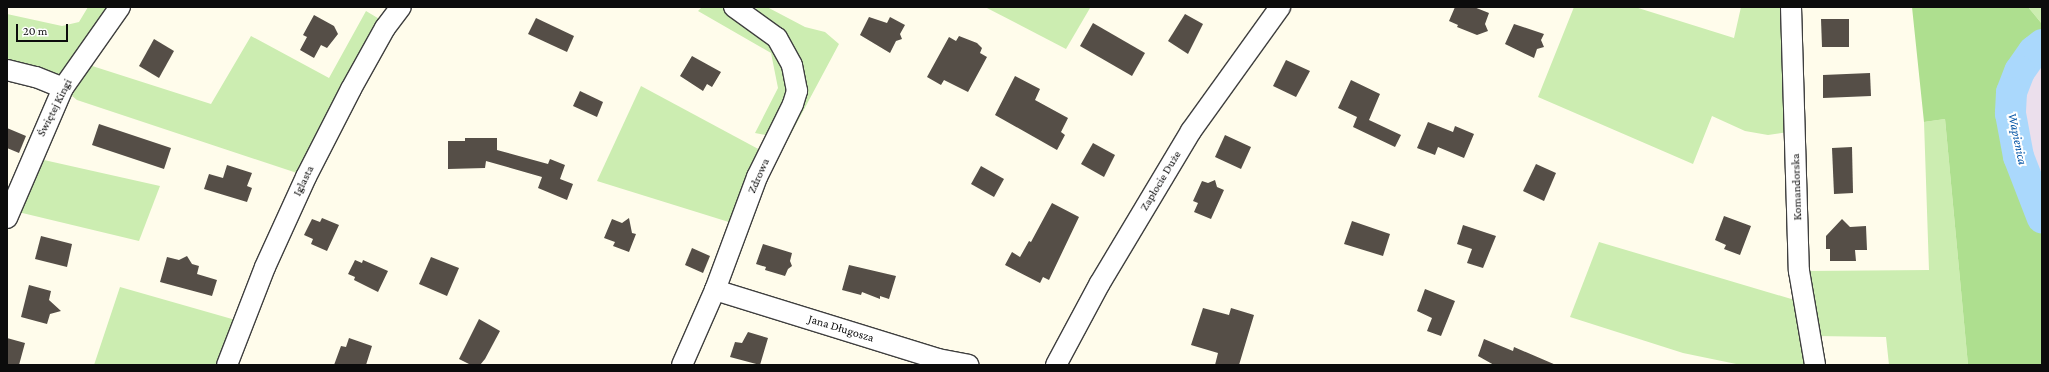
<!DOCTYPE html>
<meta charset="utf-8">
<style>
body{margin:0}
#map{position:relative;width:2049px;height:372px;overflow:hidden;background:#fffceb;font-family:"Crimson Pro",serif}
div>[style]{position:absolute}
.industrial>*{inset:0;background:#ebdfec}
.green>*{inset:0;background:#ccedb1}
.forest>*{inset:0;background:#aedf8f}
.river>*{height:31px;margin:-15.5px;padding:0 15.5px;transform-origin:15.5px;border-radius:15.5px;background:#aad8fc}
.building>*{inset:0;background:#554e47}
.roads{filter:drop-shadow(1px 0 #3f3f3f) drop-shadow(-1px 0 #3f3f3f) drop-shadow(0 1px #3f3f3f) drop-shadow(0 -1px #3f3f3f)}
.street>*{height:20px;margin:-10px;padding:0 10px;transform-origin:10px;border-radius:10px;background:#fff}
span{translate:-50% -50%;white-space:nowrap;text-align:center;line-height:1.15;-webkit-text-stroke:4px #fff;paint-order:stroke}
.street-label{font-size:12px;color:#0c0c0c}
.water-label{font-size:13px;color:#0b59a8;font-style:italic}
.frame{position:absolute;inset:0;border:8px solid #0c0c0c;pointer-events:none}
.scale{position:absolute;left:16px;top:24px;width:52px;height:18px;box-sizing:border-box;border:2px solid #0c0c0c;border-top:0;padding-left:5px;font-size:12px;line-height:14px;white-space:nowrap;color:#0c0c0c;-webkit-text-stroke:3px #fff;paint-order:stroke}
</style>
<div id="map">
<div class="industrial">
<div style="clip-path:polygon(2042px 53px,2042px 202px,2023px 157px,2018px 137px,2016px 114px,2021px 82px)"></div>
</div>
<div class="green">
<div style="clip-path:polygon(88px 7px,115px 7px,65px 74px,57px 76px,7px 66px,7px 14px,62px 26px,79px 22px)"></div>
<div style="clip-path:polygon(702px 7px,722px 7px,750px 22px,768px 36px,792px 87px,771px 136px,755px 133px,778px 88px,771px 53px,698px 11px)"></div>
<div style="clip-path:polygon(756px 7px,767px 7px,805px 27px,825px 32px,839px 44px,770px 173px,800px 100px,757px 15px)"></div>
<div style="clip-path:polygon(985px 7px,1087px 7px,1090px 8px,1066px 49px)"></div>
<div style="clip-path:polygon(1574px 7px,1635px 7px,1734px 38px,1741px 7px,1787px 7px,1789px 132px,1768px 135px,1745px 131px,1712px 116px,1693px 164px,1538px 97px)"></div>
<div style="clip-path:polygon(2028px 7px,2042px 7px,2042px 24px)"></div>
<div style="clip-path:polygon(366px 11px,381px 20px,303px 175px,77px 100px,66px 91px,86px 64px,211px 104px,251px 36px,329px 78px)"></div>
<div style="clip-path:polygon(641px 86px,762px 151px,732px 223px,597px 181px)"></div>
<div style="clip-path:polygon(1945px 119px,1968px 365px,1889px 365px,1886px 337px,1814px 336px,1806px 271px,1929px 270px,1924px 122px)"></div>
<div style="clip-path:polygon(35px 158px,160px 186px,139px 241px,14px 211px)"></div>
<div style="clip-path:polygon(1599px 242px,1798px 301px,1810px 365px,1741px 365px,1683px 353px,1570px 317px)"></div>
<div style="clip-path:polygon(120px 287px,239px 321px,223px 365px,94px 365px)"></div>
</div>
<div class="forest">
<div style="clip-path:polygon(1912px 7px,2028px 7px,2042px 24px,2042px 35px,2029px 46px,2013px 66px,2005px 89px,2002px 111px,2006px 142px,2042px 232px,2042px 365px,1968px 365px,1945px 119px,1924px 122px)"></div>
</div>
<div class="river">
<div style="left:2042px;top:44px;width:11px;rotate:142deg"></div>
<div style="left:2033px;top:51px;width:24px;rotate:125deg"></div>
<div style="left:2019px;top:71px;width:22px;rotate:111deg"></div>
<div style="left:2011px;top:92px;width:21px;rotate:93deg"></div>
<div style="left:2010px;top:113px;width:44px;rotate:79.5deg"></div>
<div style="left:2018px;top:156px;width:66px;rotate:68.8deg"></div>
</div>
<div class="building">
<div style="clip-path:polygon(1455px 7px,1474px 7px,1489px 13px,1485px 24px,1488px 31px,1477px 35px,1457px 27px,1458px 25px,1449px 21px)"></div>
<div style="clip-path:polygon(1185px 14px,1203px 24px,1188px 54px,1168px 41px)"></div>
<div style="clip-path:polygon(314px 15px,334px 26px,338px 34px,327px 48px,321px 45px,314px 58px,300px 50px,307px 37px,303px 35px)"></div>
<div style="clip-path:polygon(869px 17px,887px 23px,890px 17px,905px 25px,900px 34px,902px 39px,896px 41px,890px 53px,860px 35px)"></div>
<div style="clip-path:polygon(536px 18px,574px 36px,567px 52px,528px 34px)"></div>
<div style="clip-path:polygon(1821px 19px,1849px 19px,1849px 47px,1822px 47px)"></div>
<div style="clip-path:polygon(1093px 23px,1145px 53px,1132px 76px,1080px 46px)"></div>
<div style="clip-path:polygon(1514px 24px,1544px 34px,1541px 40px,1544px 47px,1537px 49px,1534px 58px,1505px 44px)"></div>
<div style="clip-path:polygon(959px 36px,977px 43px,982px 48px,980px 53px,987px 57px,968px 92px,944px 80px,941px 85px,927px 77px,949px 37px,956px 41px)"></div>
<div style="clip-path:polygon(154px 39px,174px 51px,159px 78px,139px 66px)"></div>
<div style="clip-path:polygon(692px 56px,721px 72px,712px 87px,707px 84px,703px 91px,680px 76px)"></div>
<div style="clip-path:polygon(1286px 60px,1310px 71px,1296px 97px,1273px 86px)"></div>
<div style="clip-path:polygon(1870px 73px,1871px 96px,1823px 98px,1823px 75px)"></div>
<div style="clip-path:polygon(1015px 76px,1040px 89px,1035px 100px,1068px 118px,1061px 132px,1065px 135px,1057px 150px,995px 115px)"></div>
<div style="clip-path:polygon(1351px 80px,1380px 94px,1369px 120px,1401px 135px,1395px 147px,1353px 127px,1357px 117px,1338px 108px)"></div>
<div style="clip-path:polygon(580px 91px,603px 102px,597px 117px,573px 106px)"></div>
<div style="clip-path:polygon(1428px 122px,1453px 132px,1455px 126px,1474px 134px,1464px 158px,1438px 147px,1435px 155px,1417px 148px)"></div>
<div style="clip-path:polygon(99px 124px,171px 148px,164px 169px,92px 145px)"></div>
<div style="clip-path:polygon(7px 128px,26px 136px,19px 153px,7px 148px)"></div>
<div style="clip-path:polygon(1225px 135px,1251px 147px,1241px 169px,1215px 157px)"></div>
<div style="clip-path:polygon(465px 138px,497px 138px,497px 150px,548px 164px,550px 159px,565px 165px,560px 179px,573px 184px,567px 200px,538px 188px,542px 177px,486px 161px,485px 168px,448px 169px,448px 141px,465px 141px)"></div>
<div style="clip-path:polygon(1093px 143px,1115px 155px,1104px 177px,1081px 164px)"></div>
<div style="clip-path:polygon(1852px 147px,1853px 193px,1834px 194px,1832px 148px)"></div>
<div style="clip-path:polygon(1536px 164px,1556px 173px,1544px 201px,1523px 191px)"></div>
<div style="clip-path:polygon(227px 165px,252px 173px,247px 186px,252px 188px,247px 202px,204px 189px,209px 174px,223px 178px)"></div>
<div style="clip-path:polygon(981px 166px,1004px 179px,994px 197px,971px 184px)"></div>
<div style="clip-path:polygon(1215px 180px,1217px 187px,1224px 190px,1211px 219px,1194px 212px,1198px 203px,1193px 201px,1202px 181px,1208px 183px)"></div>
<div style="clip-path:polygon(1052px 203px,1079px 217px,1049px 280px,1043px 277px,1040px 283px,1005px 265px,1012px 252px,1020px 257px,1029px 241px,1031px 242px)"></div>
<div style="clip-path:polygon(1724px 216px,1751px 226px,1740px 255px,1724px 249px,1726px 245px,1715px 240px)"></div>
<div style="clip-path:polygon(322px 218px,339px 225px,327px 251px,311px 244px,313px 239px,304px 235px,312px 219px,320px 222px)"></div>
<div style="clip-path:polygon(629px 218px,632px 233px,636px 234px,629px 252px,613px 246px,615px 242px,604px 238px,612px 219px,622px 223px)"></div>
<div style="clip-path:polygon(1842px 219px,1850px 227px,1866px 226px,1867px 250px,1855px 250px,1856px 261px,1830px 261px,1830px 249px,1826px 249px,1826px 236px)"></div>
<div style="clip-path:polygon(1352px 221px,1390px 234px,1383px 256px,1344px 244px)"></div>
<div style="clip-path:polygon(1463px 225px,1496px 236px,1483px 268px,1467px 263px,1472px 249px,1457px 244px)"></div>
<div style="clip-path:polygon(41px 236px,72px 244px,67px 267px,35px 259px)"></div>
<div style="clip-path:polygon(763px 244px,792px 253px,790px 261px,792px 266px,788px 269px,785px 276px,765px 270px,766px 267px,756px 264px)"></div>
<div style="clip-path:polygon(692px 248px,710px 256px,703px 273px,685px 265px)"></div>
<div style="clip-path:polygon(187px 256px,192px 264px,199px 266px,197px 274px,217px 280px,212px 296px,160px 282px,167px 257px,179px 260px)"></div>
<div style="clip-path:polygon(431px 257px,459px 268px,447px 296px,419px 284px)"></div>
<div style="clip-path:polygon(355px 260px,362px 263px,363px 260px,388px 271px,378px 292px,354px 280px,355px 277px,348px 274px)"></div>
<div style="clip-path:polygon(849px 265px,896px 276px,889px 299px,880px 296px,880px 299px,862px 292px,861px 295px,842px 290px)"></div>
<div style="clip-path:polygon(29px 285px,51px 291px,49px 300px,61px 311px,50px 314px,47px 324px,21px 317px)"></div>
<div style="clip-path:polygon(1425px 289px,1455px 301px,1441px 336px,1427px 331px,1432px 318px,1417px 311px)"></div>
<div style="clip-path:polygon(1203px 308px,1229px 315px,1231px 308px,1254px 315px,1239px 365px,1215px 365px,1218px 353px,1191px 345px)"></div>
<div style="clip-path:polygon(479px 319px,500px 331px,485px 359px,480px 365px,471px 365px,459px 359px)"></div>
<div style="clip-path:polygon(748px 332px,768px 338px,760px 365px,730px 357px,735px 342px,742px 343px)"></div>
<div style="clip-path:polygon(7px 338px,25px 343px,19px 365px,7px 365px)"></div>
<div style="clip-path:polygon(349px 338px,372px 346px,366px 365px,334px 365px,341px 346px,346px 347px)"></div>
<div style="clip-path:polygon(1484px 339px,1513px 351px,1514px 347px,1556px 365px,1494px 365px,1478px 356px)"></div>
</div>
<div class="roads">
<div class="street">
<div style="left:1791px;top:7px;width:264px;rotate:88.3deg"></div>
<div style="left:1799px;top:271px;width:95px;rotate:80.3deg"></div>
<div style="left:7px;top:70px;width:30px;rotate:14deg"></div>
<div style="left:36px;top:77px;width:29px;rotate:22deg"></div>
<div style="left:7px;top:218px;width:142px;rotate:-66.7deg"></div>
<div style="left:63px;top:88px;width:99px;rotate:-54.9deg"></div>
<div style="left:715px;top:290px;width:233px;rotate:17.2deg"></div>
<div style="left:938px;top:359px;width:31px;rotate:11deg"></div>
<div style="left:227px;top:365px;width:105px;rotate:-68.8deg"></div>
<div style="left:265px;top:267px;width:99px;rotate:-65.5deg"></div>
<div style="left:306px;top:177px;width:99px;rotate:-62.9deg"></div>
<div style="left:351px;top:89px;width:70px;rotate:-60.9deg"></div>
<div style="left:385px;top:28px;width:26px;rotate:-53deg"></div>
<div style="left:682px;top:365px;width:82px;rotate:-66.3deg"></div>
<div style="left:715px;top:290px;width:121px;rotate:-69.6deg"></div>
<div style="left:757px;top:177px;width:81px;rotate:-63.7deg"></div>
<div style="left:793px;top:104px;width:14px;rotate:-73deg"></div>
<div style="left:797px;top:91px;width:26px;rotate:-101deg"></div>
<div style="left:792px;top:65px;width:31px;rotate:-119deg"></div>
<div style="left:777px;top:38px;width:53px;rotate:-144.2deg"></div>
<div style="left:1056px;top:365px;width:93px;rotate:-61.8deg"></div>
<div style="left:1100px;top:283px;width:177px;rotate:-59.1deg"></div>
<div style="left:1191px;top:131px;width:153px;rotate:-54.3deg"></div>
</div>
</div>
<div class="street-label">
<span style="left:55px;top:108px;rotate:-63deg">Świętej Kingi</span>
<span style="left:759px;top:176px;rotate:-66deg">Zdrowa</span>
<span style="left:304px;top:181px;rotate:-64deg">Iglasta</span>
<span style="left:1161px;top:181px;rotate:-59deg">Zapłocie Duże</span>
<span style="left:1797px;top:187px;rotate:-92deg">Komandorska</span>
<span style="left:841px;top:329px;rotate:17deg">Jana Długosza</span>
</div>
<div class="water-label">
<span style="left:2017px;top:139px;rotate:78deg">Wapienica</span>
</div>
<div class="frame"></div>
<div class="scale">20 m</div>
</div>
